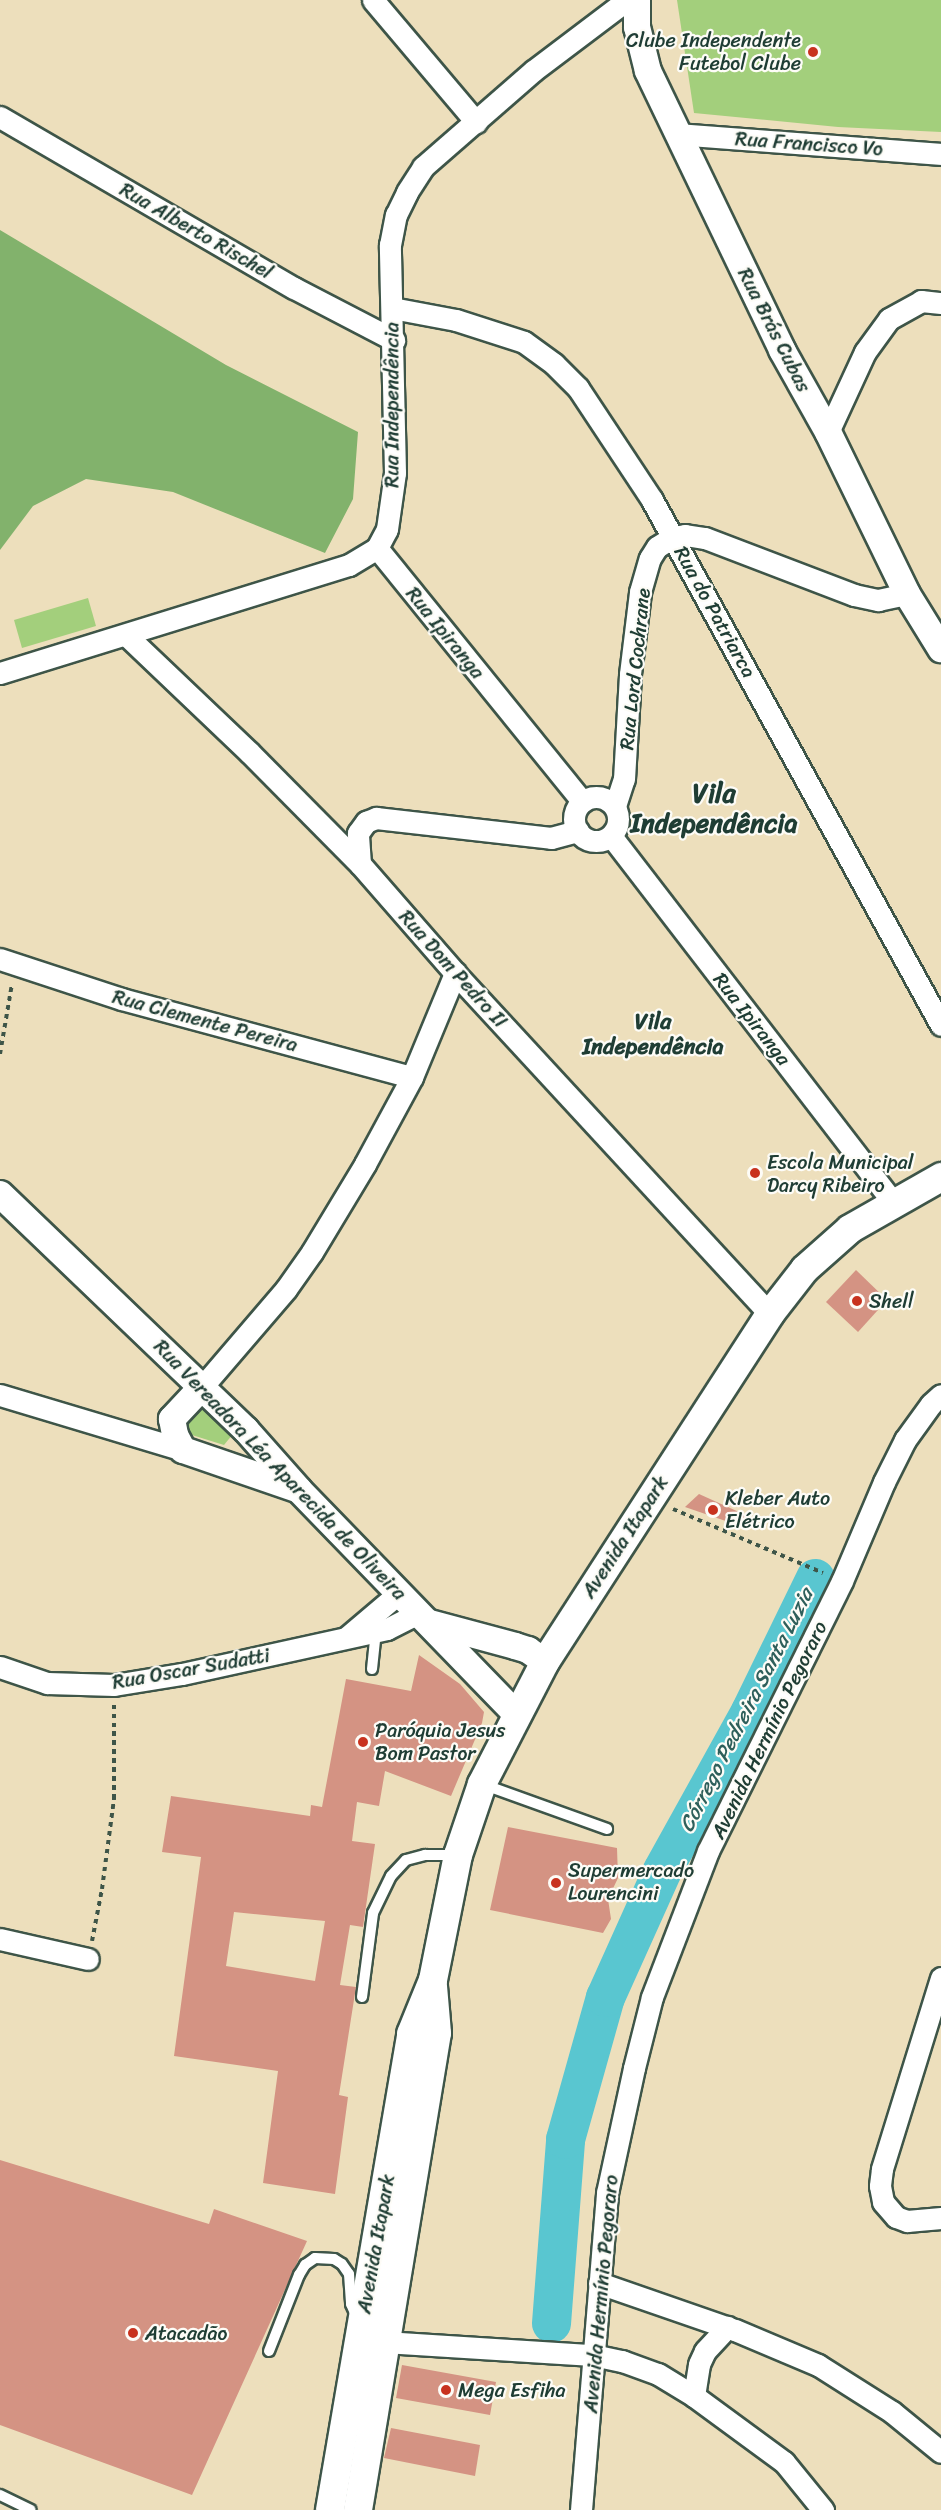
<!DOCTYPE html>
<meta charset="utf-8">
<style>
body{margin:0}
#map{position:relative;width:941px;height:2510px;overflow:hidden;background:#eddfbc;font-family:Sriracha,sans-serif}
div>[style]{position:absolute}
.green>*{inset:0;background:#a3cf7c}
.forest>*{inset:0;background:#82b26c}
.river>*{height:39px;margin:-19.5px;padding:0 19.5px;transform-origin:19.5px;border-radius:19.5px;background:#59c6d0}
.building>*{inset:0;background:#d49383}
.path>*{height:4px;margin-top:-2px;transform-origin:0;background:repeating-linear-gradient(90deg,#3e5548 0 4.5px,transparent 0 9px)}
.roads{filter:drop-shadow(2px 0 #3e5548) drop-shadow(-2px 0 #3e5548) drop-shadow(0 2px #3e5548) drop-shadow(0 -2px #3e5548)}
.service>*{height:10px;margin:-5px;padding:0 5px;transform-origin:5px;border-radius:5px;background:#fff}
.minor>*{height:21px;margin:-10.5px;padding:0 10.5px;transform-origin:10.5px;border-radius:10.5px;background:#fff}
.minor>.ring{margin:-10.5px;padding:0;box-sizing:content-box;background:none;border:21px solid #fff;border-radius:50%}
.tertiary>*{height:26px;margin:-13px;padding:0 13px;transform-origin:13px;border-radius:13px;background:#fff}
.secondary>*{height:28px;margin:-14px;padding:0 14px;transform-origin:14px;border-radius:14px;background:#fff}
.dots>*{width:16px;height:16px;translate:-50% -50%;box-sizing:border-box;border:3px solid #fdfcf7;border-radius:50%}
span{translate:-50% -50%;white-space:nowrap;text-align:center;line-height:1.15;-webkit-text-stroke:4.5px #fdfcf7;paint-order:stroke}
.poi-label{font-size:20px;color:#1f3d34}
.right{translate:-100% -50%;text-align:right}
.left{translate:0 -50%;text-align:left}
.street-label{font-size:20px;color:#1f3d34}
.water-label{font-size:21px;color:#2e5f5b;font-style:italic}
.quarter-label{font-size:22px;color:#1f3d34;font-weight:700}
.district-label{font-size:26px;color:#1f3d34;font-weight:700}
</style>
<div id="map">
<div class="green">
<div style="clip-path:polygon(677px 0,941px 0,941px 132px,838px 127px,694px 113px)"></div>
<div style="clip-path:polygon(88px 598px,96px 626px,22px 648px,14px 620px)"></div>
<div style="clip-path:polygon(200px 1398px,233px 1434px,224px 1445px,179px 1431px)"></div>
</div>
<div class="forest">
<div style="clip-path:polygon(0 230px,226px 365px,358px 432px,353px 499px,325px 553px,173px 492px,86px 479px,33px 506px,0 550px)"></div>
</div>
<div class="river">
<div style="left:551px;top:2323px;width:185px;rotate:-85.6deg"></div>
<div style="left:565px;top:2139px;width:148px;rotate:-74.3deg"></div>
<div style="left:605px;top:1997px;width:139px;rotate:-65.8deg"></div>
<div style="left:662px;top:1870px;width:182px;rotate:-61deg"></div>
<div style="left:750px;top:1711px;width:148px;rotate:-64deg"></div>
</div>
<div class="building">
<div style="clip-path:polygon(856px 1270px,887px 1300px,858px 1332px,826px 1302px)"></div>
<div style="clip-path:polygon(699px 1494px,750px 1517px,746px 1528px,685px 1507px)"></div>
<div style="clip-path:polygon(evenodd,419px 1655px,460px 1684px,484px 1712px,482px 1723px,451px 1796px,385px 1771px,379px 1806px,357px 1802px,352px 1841px,375px 1844px,363px 1927px,350px 1925px,340px 1985px,356px 1987px,339px 2095px,348px 2097px,335px 2194px,263px 2183px,278px 2071px,174px 2056px,201px 1857px,162px 1852px,171px 1796px,310px 1816px,311px 1805px,322px 1807px,346px 1679px,411px 1691px,419px 1655px,234px 1912px,325px 1921px,315px 1981px,226px 1966px,234px 1912px)"></div>
<div style="clip-path:polygon(508px 1827px,617px 1848px,618px 1878px,608px 1899px,611px 1919px,603px 1933px,490px 1910px)"></div>
<div style="clip-path:polygon(0 2160px,209px 2224px,214px 2209px,307px 2241px,192px 2495px,0 2425px)"></div>
<div style="clip-path:polygon(402px 2365px,496px 2382px,490px 2415px,396px 2398px)"></div>
<div style="clip-path:polygon(391px 2428px,480px 2445px,475px 2476px,384px 2458px)"></div>
</div>
<div class="path">
<div style="left:0;top:1054px;width:71px;rotate:-80.3deg"></div>
<div style="left:673px;top:1509px;width:163px;rotate:23.1deg"></div>
<div style="left:92px;top:1941px;width:53px;rotate:-79.1deg"></div>
<div style="left:102px;top:1889px;width:91px;rotate:-82.4deg"></div>
<div style="left:114px;top:1799px;width:95px;rotate:-90deg"></div>
</div>
<div class="roads">
<div class="service">
<div style="left:372px;top:1669px;width:37px;rotate:-84deg"></div>
<div style="left:482px;top:1784px;width:133px;rotate:19.8deg"></div>
<div style="left:362px;top:1997px;width:85px;rotate:-82.5deg"></div>
<div style="left:373px;top:1913px;width:41px;rotate:-64.1deg"></div>
<div style="left:391px;top:1876px;width:22px;rotate:-47deg"></div>
<div style="left:406px;top:1860px;width:20px;rotate:-15deg"></div>
<div style="left:425px;top:1855px;width:33px"></div>
<div style="left:269px;top:2351px;width:82px;rotate:-68.5deg"></div>
<div style="left:299px;top:2275px;width:12px;rotate:-59deg"></div>
<div style="left:305px;top:2265px;width:12px;rotate:-35deg"></div>
<div style="left:315px;top:2258px;width:19px;rotate:3deg"></div>
<div style="left:334px;top:2259px;width:9px;rotate:32deg"></div>
<div style="left:342px;top:2264px;width:12px;rotate:55deg"></div>
<div style="left:349px;top:2274px;width:30px;rotate:86deg"></div>
<div style="left:351px;top:2304px;width:10px;rotate:66deg"></div>
<div style="left:0;top:2495px;width:34px;rotate:26deg"></div>
</div>
<div class="minor">
<div style="left:373px;top:0;width:160px;rotate:49.8deg"></div>
<div style="left:0;top:117px;width:340px;rotate:30.2deg"></div>
<div style="left:294px;top:288px;width:113px;rotate:27.5deg"></div>
<div style="left:677px;top:134px;width:265px;rotate:4.3deg"></div>
<div style="left:392px;top:308px;width:65px;rotate:10.6deg"></div>
<div style="left:456px;top:320px;width:71px;rotate:17.9deg"></div>
<div style="left:524px;top:342px;width:37px;rotate:36deg"></div>
<div style="left:554px;top:364px;width:34px;rotate:45deg"></div>
<div style="left:578px;top:388px;width:134px;rotate:56.5deg"></div>
<div style="left:652px;top:500px;width:599px;rotate:61.17deg"></div>
<div style="left:828px;top:432px;width:88px;rotate:-65.2deg"></div>
<div style="left:865px;top:352px;width:41px;rotate:-54deg"></div>
<div style="left:889px;top:319px;width:37px;rotate:-29deg"></div>
<div style="left:921px;top:301px;width:20px;rotate:6deg"></div>
<div style="left:377px;top:548px;width:326px;rotate:51deg"></div>
<div style="left:126px;top:635px;width:171px;rotate:43.6deg"></div>
<div style="left:250px;top:753px;width:156px;rotate:45.3deg"></div>
<div style="left:360px;top:864px;width:145px;rotate:48.9deg"></div>
<div style="left:455px;top:973px;width:464px;rotate:47.3deg"></div>
<div style="left:0;top:673px;width:365px;rotate:-17.2deg"></div>
<div style="left:349px;top:565px;width:33px;rotate:-31deg"></div>
<div style="left:377px;top:548px;width:21px;rotate:-62deg"></div>
<div style="left:387px;top:529px;width:57px;rotate:-81.9deg"></div>
<div style="left:395px;top:473px;width:228px;rotate:-91.3deg"></div>
<div style="left:390px;top:245px;width:31px;rotate:-79deg"></div>
<div style="left:396px;top:215px;width:25px;rotate:-64deg"></div>
<div style="left:407px;top:192px;width:30px;rotate:-57deg"></div>
<div style="left:423px;top:167px;width:146px;rotate:-41.1deg"></div>
<div style="left:533px;top:71px;width:118px;rotate:-37.1deg"></div>
<div class="ring" style="left:574px;top:797px;width:23px;height:23px"></div>
<div style="left:615px;top:806px;width:28px;rotate:-72deg"></div>
<div style="left:624px;top:779px;width:105px;rotate:-86.7deg"></div>
<div style="left:630px;top:674px;width:83px;rotate:-83deg"></div>
<div style="left:640px;top:592px;width:35px;rotate:-74deg"></div>
<div style="left:650px;top:558px;width:13px;rotate:-58deg"></div>
<div style="left:657px;top:547px;width:19px;rotate:-32deg"></div>
<div style="left:673px;top:537px;width:12px;rotate:-9deg"></div>
<div style="left:685px;top:535px;width:20px;rotate:9deg"></div>
<div style="left:705px;top:538px;width:160px;rotate:20.9deg"></div>
<div style="left:854px;top:595px;width:25px;rotate:12deg"></div>
<div style="left:878px;top:600px;width:30px;rotate:-12deg"></div>
<div style="left:611px;top:836px;width:462px;rotate:52.4deg"></div>
<div style="left:360px;top:864px;width:31px;rotate:-94deg"></div>
<div style="left:358px;top:833px;width:14px;rotate:-54deg"></div>
<div style="left:366px;top:822px;width:11px;rotate:-22deg"></div>
<div style="left:376px;top:818px;width:176px;rotate:6.5deg"></div>
<div style="left:551px;top:838px;width:28px;rotate:-15deg"></div>
<div style="left:0;top:959px;width:128px;rotate:18.2deg"></div>
<div style="left:122px;top:999px;width:300px;rotate:15.1deg"></div>
<div style="left:202px;top:1387px;width:129px;rotate:-49.4deg"></div>
<div style="left:286px;top:1289px;width:45px;rotate:-54.9deg"></div>
<div style="left:312px;top:1252px;width:103px;rotate:-58.9deg"></div>
<div style="left:365px;top:1164px;width:99px;rotate:-61.6deg"></div>
<div style="left:412px;top:1077px;width:113px;rotate:-67.5deg"></div>
<div style="left:0;top:1395px;width:191px;rotate:16.7deg"></div>
<div style="left:347px;top:1637px;width:68px;rotate:-40.2deg"></div>
<div style="left:0;top:1667px;width:50px;rotate:18.8deg"></div>
<div style="left:47px;top:1683px;width:67px;rotate:1.7deg"></div>
<div style="left:114px;top:1685px;width:69px;rotate:-9.2deg"></div>
<div style="left:182px;top:1674px;width:210px;rotate:-12.4deg"></div>
<div style="left:387px;top:1629px;width:36px;rotate:-27deg"></div>
<div style="left:0;top:1939px;width:90px;rotate:12.8deg"></div>
<div style="left:941px;top:1978px;width:200px;rotate:107.2deg"></div>
<div style="left:882px;top:2169px;width:17px;rotate:97deg"></div>
<div style="left:880px;top:2186px;width:16px;rotate:79deg"></div>
<div style="left:883px;top:2202px;width:20px;rotate:49deg"></div>
<div style="left:896px;top:2217px;width:12px;rotate:20deg"></div>
<div style="left:907px;top:2221px;width:34px;rotate:-5deg"></div>
<div style="left:599px;top:2283px;width:144px;rotate:19.1deg"></div>
<div style="left:735px;top:2330px;width:90px;rotate:22.9deg"></div>
<div style="left:818px;top:2365px;width:88px;rotate:32.4deg"></div>
<div style="left:892px;top:2412px;width:63px;rotate:39.2deg"></div>
<div style="left:384px;top:2342px;width:209px;rotate:3.6deg"></div>
<div style="left:593px;top:2355px;width:30px;rotate:12deg"></div>
<div style="left:622px;top:2361px;width:38px;rotate:20deg"></div>
<div style="left:658px;top:2374px;width:42px;rotate:31.4deg"></div>
<div style="left:694px;top:2396px;width:112px;rotate:36.3deg"></div>
<div style="left:784px;top:2462px;width:62px;rotate:50.9deg"></div>
<div style="left:694px;top:2396px;width:32px;rotate:-81deg"></div>
<div style="left:699px;top:2364px;width:14px;rotate:-65deg"></div>
<div style="left:705px;top:2351px;width:33px;rotate:-47deg"></div>
<div style="left:581px;top:2510px;width:318px;rotate:-85.3deg"></div>
<div style="left:607px;top:2193px;width:128px;rotate:-77.8deg"></div>
<div style="left:634px;top:2068px;width:73px;rotate:-75.8deg"></div>
<div style="left:652px;top:1997px;width:156px;rotate:-69deg"></div>
<div style="left:708px;top:1851px;width:301px;rotate:-63.6deg"></div>
<div style="left:842px;top:1581px;width:108px;rotate:-67deg"></div>
<div style="left:884px;top:1482px;width:47px;rotate:-63.4deg"></div>
<div style="left:905px;top:1440px;width:44px;rotate:-54.2deg"></div>
<div style="left:931px;top:1404px;width:13px;rotate:-42deg"></div>
</div>
<div class="tertiary">
<div style="left:637px;top:0;width:27px;rotate:90deg"></div>
<div style="left:637px;top:27px;width:45px;rotate:76deg"></div>
<div style="left:648px;top:71px;width:310px;rotate:64.3deg"></div>
<div style="left:782px;top:350px;width:94px;rotate:60.7deg"></div>
<div style="left:828px;top:432px;width:180px;rotate:64deg"></div>
<div style="left:907px;top:594px;width:65px;rotate:58.3deg"></div>
<div style="left:0;top:1194px;width:341px;rotate:43.8deg"></div>
<div style="left:246px;top:1430px;width:80px;rotate:48.5deg"></div>
<div style="left:299px;top:1490px;width:312px;rotate:45.9deg"></div>
<div style="left:202px;top:1387px;width:44px;rotate:133.2deg"></div>
<div style="left:172px;top:1419px;width:16px;rotate:79deg"></div>
<div style="left:175px;top:1435px;width:17px;rotate:62deg"></div>
<div style="left:183px;top:1450px;width:120px;rotate:18.9deg"></div>
<div style="left:430px;top:1623px;width:88px;rotate:15.1deg"></div>
<div style="left:515px;top:1646px;width:14px;rotate:17deg"></div>
<div style="left:528px;top:1650px;width:21px;rotate:35deg"></div>
</div>
<div class="secondary">
<div style="left:330px;top:2510px;width:483px;rotate:-80.3deg"></div>
<div style="left:411px;top:2034px;width:58px;rotate:-67.8deg"></div>
<div style="left:433px;top:1980px;width:127px;rotate:-78.7deg"></div>
<div style="left:458px;top:1855px;width:75px;rotate:-71.3deg"></div>
<div style="left:482px;top:1784px;width:137px;rotate:-62.7deg"></div>
<div style="left:545px;top:1662px;width:414px;rotate:-57.1deg"></div>
<div style="left:770px;top:1314px;width:57px;rotate:-52.1deg"></div>
<div style="left:805px;top:1269px;width:60px;rotate:-41.6deg"></div>
<div style="left:850px;top:1229px;width:105px;rotate:-29.7deg"></div>
<div style="left:358px;top:2510px;width:483px;rotate:-80.6deg"></div>
<div style="left:437px;top:2033px;width:47px;rotate:-94.9deg"></div>
</div>
</div>
<div class="dots">
<div style="left:813px;top:52px;background:#c8321e"></div>
<div style="left:755px;top:1173px;background:#c8321e"></div>
<div style="left:857px;top:1301px;background:#c8321e"></div>
<div style="left:713px;top:1510px;background:#c8321e"></div>
<div style="left:363px;top:1742px;background:#c8321e"></div>
<div style="left:556px;top:1883px;background:#c8321e"></div>
<div style="left:133px;top:2333px;background:#c8321e"></div>
<div style="left:446px;top:2390px;background:#c8321e"></div>
</div>
<div class="poi-label">
<span class="right" style="left:801px;top:52px">Clube Independente<br>Futebol Clube</span>
<span class="left" style="left:767px;top:1174px">Escola Municipal<br>Darcy Ribeiro</span>
<span class="left" style="left:869px;top:1301px">Shell</span>
<span class="left" style="left:725px;top:1510px">Kleber Auto<br>Elétrico</span>
<span class="left" style="left:375px;top:1742px">Paróquia Jesus<br>Bom Pastor</span>
<span class="left" style="left:568px;top:1882px">Supermercado<br>Lourencini</span>
<span class="left" style="left:145px;top:2333px">Atacadão</span>
<span class="left" style="left:458px;top:2390px">Mega Esfiha</span>
</div>
<div class="street-label">
<span style="left:809px;top:144px;rotate:4deg">Rua Francisco Vo</span>
<span style="left:196px;top:231px;rotate:30deg">Rua Alberto Rischel</span>
<span style="left:774px;top:330px;rotate:63deg">Rua Brás Cubas</span>
<span style="left:392px;top:405px;rotate:-90deg">Rua Independência</span>
<span style="left:715px;top:612px;rotate:61deg">Rua do Patriarca</span>
<span style="left:445px;top:633px;rotate:51deg">Rua Ipiranga</span>
<span style="left:635px;top:669px;rotate:-84deg">Rua Lord Cochrane</span>
<span style="left:453px;top:969px;rotate:48deg">Rua Dom Pedro II</span>
<span style="left:752px;top:1019px;rotate:52deg">Rua Ipiranga</span>
<span style="left:205px;top:1021px;rotate:15deg">Rua Clemente Pereira</span>
<span style="left:280px;top:1470px;rotate:46deg">Rua Vereadora Léa Aparecida de Oliveira</span>
<span style="left:625px;top:1537px;rotate:-57deg">Avenida Itapark</span>
<span style="left:191px;top:1669px;rotate:-10deg">Rua Oscar Sudatti</span>
<span style="left:769px;top:1730px;rotate:-64deg">Avenida Hermínio Pegoraro</span>
<span style="left:376px;top:2244px;rotate:-80deg">Avenida Itapark</span>
<span style="left:601px;top:2294px;rotate:-85deg">Avenida Hermínio Pegoraro</span>
</div>
<div class="water-label">
<span style="left:746px;top:1710px;rotate:-63deg">Córrego Pedreira Santa Luzia</span>
</div>
<div class="quarter-label">
<span style="left:653px;top:1034px">Vila<br>Independência</span>
</div>
<div class="district-label">
<span style="left:714px;top:809px">Vila<br>Independência</span>
</div>
</div>
